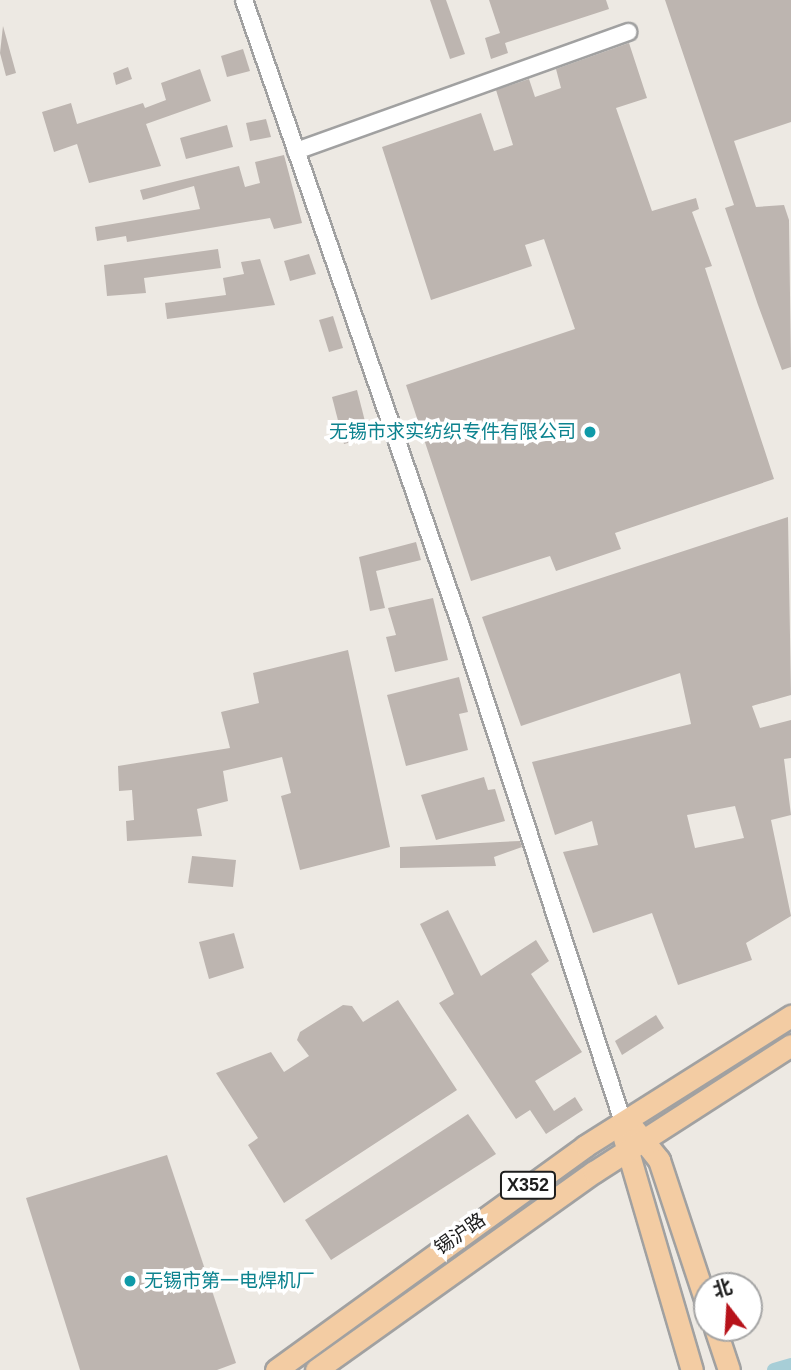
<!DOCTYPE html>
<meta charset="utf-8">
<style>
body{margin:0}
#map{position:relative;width:791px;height:1370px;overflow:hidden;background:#ede9e3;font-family:Helvetica,"Noto Sans SC",sans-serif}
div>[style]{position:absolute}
.canal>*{height:14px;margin:-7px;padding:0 7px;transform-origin:7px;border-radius:7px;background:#a7ced7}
.building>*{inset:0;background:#bdb5b0}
.roads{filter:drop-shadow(2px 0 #a1a1a1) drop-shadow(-2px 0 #a1a1a1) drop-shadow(0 2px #a1a1a1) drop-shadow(0 -2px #a1a1a1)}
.minor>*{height:16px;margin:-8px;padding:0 8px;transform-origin:8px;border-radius:8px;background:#fff}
.major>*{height:21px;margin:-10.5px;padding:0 10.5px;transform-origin:10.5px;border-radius:10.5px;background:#f3cca3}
.dots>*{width:19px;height:19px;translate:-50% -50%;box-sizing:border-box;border:4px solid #fff;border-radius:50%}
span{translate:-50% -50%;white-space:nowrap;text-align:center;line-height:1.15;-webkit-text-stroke:7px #fff;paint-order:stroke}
.shield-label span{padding:2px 5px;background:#fff;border:2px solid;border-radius:5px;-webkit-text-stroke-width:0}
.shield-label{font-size:18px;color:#1d1d1d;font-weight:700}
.culture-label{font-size:19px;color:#0d838f}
.right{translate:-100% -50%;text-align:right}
.left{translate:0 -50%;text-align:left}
.street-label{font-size:19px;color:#1d1d1d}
.north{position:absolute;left:693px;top:1272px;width:70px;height:70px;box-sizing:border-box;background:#fff;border:2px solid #a5a5a5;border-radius:50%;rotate:343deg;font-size:19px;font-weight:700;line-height:28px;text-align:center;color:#1d1d1d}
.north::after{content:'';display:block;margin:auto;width:24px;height:32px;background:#b7121a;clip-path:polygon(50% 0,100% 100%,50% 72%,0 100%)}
</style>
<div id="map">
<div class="canal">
<div style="left:774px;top:1370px;width:18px;rotate:-16deg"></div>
</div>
<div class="building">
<div style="clip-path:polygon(430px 0,446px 0,465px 54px,450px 59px)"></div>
<div style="clip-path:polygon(489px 0,606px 0,609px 9px,505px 43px,508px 53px,491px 59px,485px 38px,500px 33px)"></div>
<div style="clip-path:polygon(665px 0,791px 0,791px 122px,734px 141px,756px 207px,784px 205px,789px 220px,791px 367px,782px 370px,758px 305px,725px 208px,734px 205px)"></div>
<div style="clip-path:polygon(3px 26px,16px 73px,6px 76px,0 53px)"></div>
<div style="clip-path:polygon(629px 43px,647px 98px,616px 108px,652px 211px,696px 198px,699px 209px,692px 212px,712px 266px,705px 268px,774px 479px,615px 533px,621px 549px,556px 571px,550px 556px,471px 581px,406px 385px,575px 329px,544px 239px,525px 245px,532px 266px,431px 300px,382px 147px,481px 113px,494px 151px,513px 145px,496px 90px,529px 79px,535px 97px,561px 88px,556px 69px)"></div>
<div style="clip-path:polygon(243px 49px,250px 71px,227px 77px,221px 56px)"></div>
<div style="clip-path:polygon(128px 67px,132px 79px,116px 85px,113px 73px)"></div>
<div style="clip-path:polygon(200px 69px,211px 101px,146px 124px,161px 166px,89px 183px,77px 144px,54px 152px,42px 112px,71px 103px,77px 124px,143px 103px,145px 108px,166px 100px,161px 83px)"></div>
<div style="clip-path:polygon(266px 119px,271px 137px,250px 141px,246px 123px)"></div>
<div style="clip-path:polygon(227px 125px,233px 147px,186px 159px,180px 138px)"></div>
<div style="clip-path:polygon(284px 155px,302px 223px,274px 229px,270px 218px,127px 242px,126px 236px,97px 241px,95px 227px,200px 209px,194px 186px,143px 200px,140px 190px,239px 166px,245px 187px,260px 183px,255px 162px)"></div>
<div style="clip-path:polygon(218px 249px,221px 268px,144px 278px,146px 293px,107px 296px,104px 265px)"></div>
<div style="clip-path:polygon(309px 254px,316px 274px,290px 281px,284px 261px)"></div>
<div style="clip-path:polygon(260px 259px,275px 305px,167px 319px,165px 303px,226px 295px,223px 278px,244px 274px,241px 262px)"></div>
<div style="clip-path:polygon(333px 316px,343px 348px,329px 352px,319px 320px)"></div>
<div style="clip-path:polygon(357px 390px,369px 437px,344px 444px,332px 397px)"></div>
<div style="clip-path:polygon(evenodd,788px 517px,791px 695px,752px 706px,760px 728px,791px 720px,791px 758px,784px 759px,791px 815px,771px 820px,791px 916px,746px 943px,752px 960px,678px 985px,652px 913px,593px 933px,563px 852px,598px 845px,592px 821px,555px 835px,532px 762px,691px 724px,680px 673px,521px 726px,482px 617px,788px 517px,735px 806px,744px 838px,695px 848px,687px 815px,735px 806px)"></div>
<div style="clip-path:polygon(416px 542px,421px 560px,376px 571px,385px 608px,370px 611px,359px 557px)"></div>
<div style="clip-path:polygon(433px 598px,448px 660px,395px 672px,386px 637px,396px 635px,388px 608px)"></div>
<div style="clip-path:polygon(348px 650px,390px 847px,300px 870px,281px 796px,291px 793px,282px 757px,223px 771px,228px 801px,197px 809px,202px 836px,127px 841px,126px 821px,134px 820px,132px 790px,119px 791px,118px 766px,230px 748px,221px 712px,259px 703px,253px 673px)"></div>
<div style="clip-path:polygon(459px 677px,468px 712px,459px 714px,468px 750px,406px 766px,387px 695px)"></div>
<div style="clip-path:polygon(484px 777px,488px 790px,495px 789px,505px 821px,436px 840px,421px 795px)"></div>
<div style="clip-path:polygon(520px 841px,522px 847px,494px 857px,496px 866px,400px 868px,400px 847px)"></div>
<div style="clip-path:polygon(192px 856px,236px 860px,233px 887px,188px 883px)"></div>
<div style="clip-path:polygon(448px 910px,481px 976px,536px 940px,549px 961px,531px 974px,582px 1052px,535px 1081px,554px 1111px,575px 1097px,583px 1110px,546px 1134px,530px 1110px,516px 1119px,439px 1003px,454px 994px,420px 924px)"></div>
<div style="clip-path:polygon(234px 933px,244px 968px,209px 979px,199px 942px)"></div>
<div style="clip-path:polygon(398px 1000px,457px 1090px,284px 1203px,248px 1145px,258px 1138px,216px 1073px,271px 1052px,284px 1072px,309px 1056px,297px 1040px,300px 1032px,343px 1005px,352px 1006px,363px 1022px)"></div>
<div style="clip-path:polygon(656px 1015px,664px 1028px,622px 1055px,615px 1041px)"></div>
<div style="clip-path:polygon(468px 1114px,496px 1154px,331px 1260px,305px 1220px)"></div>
<div style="clip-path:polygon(167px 1155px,236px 1363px,217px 1370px,80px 1370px,26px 1198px)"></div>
</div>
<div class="roads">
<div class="minor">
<div style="left:244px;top:0;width:659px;rotate:70.88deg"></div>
<div style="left:460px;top:623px;width:525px;rotate:71.91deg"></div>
<div style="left:296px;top:151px;width:353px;rotate:-19.7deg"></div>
</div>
<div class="major">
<div style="left:634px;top:1129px;width:40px;rotate:51deg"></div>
<div style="left:659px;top:1160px;width:153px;rotate:71.7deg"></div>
<div style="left:624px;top:1138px;width:242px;rotate:73.7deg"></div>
<div style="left:715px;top:1328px;width:44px;rotate:71.6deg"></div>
<div style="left:276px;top:1370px;width:382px;rotate:-35.9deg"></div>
<div style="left:585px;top:1146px;width:244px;rotate:-32.3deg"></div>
<div style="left:316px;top:1370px;width:341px;rotate:-35.5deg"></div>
<div style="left:594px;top:1172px;width:234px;rotate:-32.8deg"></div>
</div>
</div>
<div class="dots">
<div style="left:590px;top:432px;background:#0f9aa8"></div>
<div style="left:130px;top:1281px;background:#0f9aa8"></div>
</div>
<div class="shield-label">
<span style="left:528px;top:1185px">X352</span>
</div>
<div class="culture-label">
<span class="right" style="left:576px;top:432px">无锡市求实纺织专件有限公司</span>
<span class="left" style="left:144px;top:1281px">无锡市第一电焊机厂</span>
</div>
<div class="street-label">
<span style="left:460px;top:1234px;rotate:-35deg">锡沪路</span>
</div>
<div class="north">北</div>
</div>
